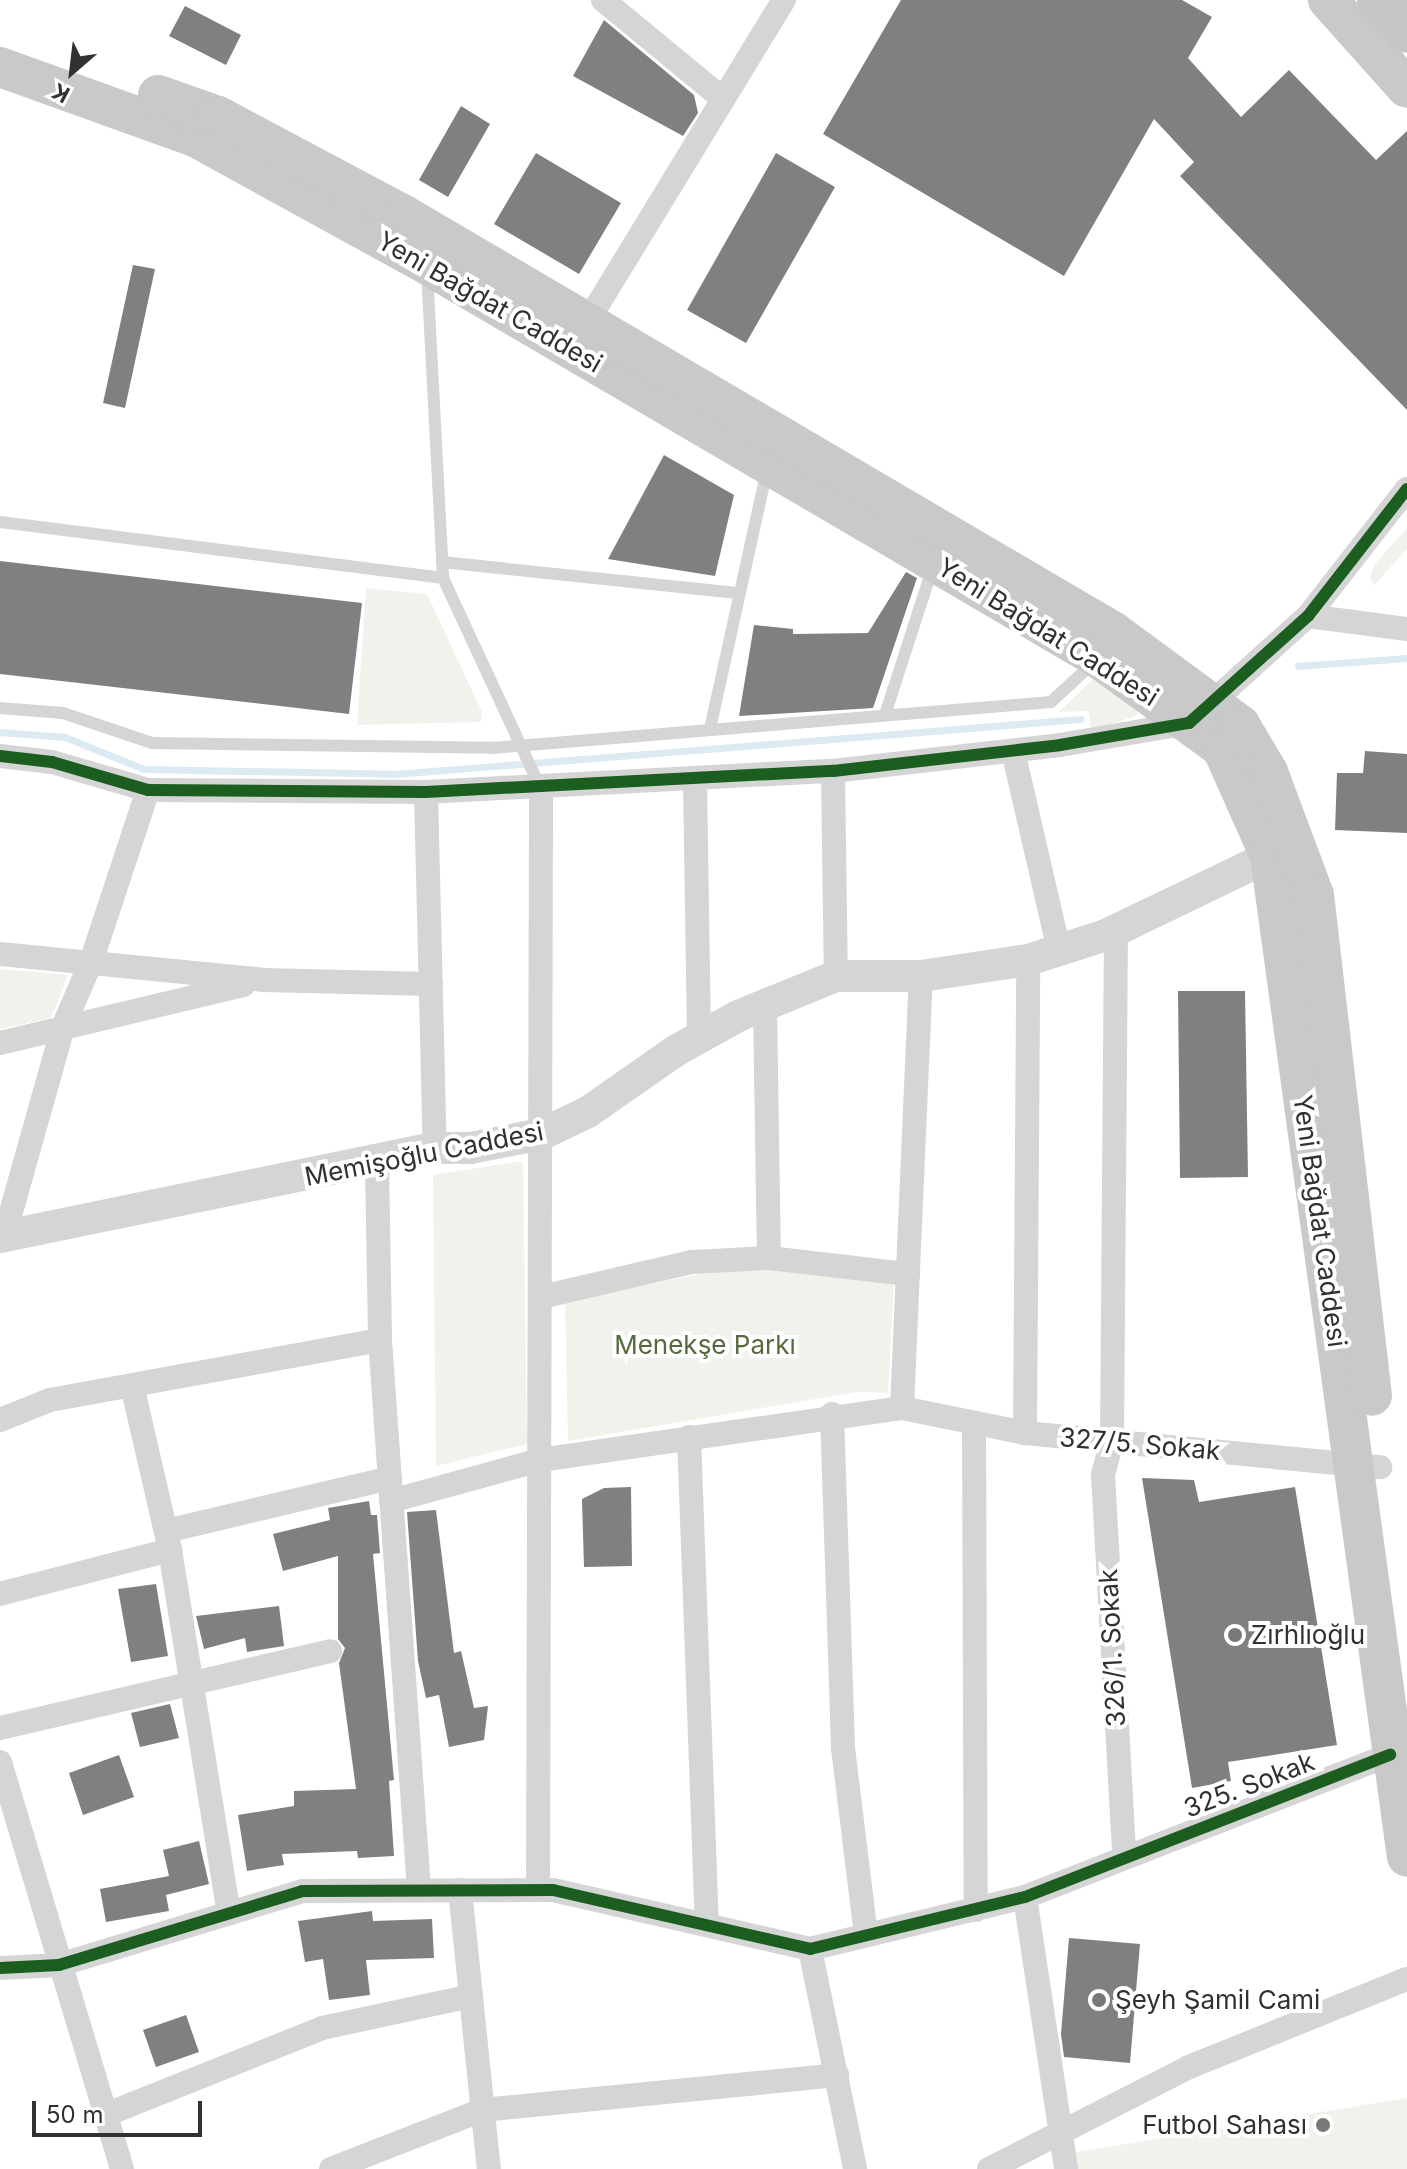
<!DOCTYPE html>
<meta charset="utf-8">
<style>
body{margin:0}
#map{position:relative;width:1407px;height:2169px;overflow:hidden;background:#fff;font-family:Inter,sans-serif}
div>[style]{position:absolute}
.green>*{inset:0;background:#f0f3ec}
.stream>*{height:7px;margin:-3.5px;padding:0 3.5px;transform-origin:3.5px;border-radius:3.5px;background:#dceaf2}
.building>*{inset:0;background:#808080}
.service>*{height:12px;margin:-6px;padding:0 6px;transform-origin:6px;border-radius:6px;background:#d5d5d5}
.minor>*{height:24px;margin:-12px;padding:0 12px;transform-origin:12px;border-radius:12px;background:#d5d5d5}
.tertiary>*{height:32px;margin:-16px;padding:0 16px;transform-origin:16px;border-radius:16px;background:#d5d5d5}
.primary>*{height:40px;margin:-20px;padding:0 20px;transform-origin:20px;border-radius:20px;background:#c9c9c9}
.trunk>*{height:42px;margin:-21px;padding:0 21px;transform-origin:21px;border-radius:21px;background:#c6c6c6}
.cycleway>*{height:12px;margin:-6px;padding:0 6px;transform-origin:6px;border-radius:6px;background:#1b5e20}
.dots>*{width:22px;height:22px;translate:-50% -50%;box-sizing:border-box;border:4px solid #fff;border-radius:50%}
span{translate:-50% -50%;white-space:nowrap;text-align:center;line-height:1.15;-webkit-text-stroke:8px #fff;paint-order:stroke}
.street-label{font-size:26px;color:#313131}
.park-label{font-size:26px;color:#556b3f}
.poi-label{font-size:26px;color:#313131}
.left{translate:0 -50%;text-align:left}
.right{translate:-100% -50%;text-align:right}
.north{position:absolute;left:32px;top:32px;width:80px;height:80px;-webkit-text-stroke:6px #fff;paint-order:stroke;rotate:208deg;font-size:22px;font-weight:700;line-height:32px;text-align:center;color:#313131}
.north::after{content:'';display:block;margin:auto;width:28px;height:36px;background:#313131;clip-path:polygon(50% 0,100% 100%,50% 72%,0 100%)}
.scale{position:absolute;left:32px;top:2101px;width:170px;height:36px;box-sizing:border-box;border:4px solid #313131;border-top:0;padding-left:10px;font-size:24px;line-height:28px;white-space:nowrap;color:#313131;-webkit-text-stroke:6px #fff;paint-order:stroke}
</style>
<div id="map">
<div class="green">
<div style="clip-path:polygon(1407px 528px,1407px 549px,1374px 585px,1370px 578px,1374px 565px)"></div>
<div style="clip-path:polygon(366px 588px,427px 594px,482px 712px,481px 722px,357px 725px)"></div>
<div style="clip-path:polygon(1093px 679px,1138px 711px,1136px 716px,1092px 730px,1088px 711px,1059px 712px)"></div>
<div style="clip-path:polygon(0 969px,68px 975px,51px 1018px,0 1029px)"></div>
<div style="clip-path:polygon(523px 1161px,527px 1444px,436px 1466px,433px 1175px)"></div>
<div style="clip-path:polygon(771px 1267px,894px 1284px,888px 1393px,857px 1392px,568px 1441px,565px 1303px,693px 1275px)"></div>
<div style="clip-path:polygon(1407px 2098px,1407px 2169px,1073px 2169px,1071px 2153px)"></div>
</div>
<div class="stream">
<div style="left:1298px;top:666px;width:109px;rotate:-4.2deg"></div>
<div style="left:0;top:732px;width:65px;rotate:4.4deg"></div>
<div style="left:65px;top:737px;width:85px;rotate:22.1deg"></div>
<div style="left:144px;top:769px;width:251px;rotate:1.1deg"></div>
<div style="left:395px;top:774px;width:688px;rotate:-4.58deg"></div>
</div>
<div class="building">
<div style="clip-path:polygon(901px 0,1182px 0,1212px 17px,1188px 58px,1241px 117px,1289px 70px,1376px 160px,1407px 131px,1407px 410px,1180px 176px,1194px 162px,1154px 119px,1064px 276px,823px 134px)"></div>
<div style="clip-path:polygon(185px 6px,241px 35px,226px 65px,169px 36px)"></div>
<div style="clip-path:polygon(604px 20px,694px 95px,698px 113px,683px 136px,573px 76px)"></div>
<div style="clip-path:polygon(461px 106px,490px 124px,448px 197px,419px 180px)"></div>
<div style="clip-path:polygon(536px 153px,621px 203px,579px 274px,494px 224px)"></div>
<div style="clip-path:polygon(776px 153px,835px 187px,746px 343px,687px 310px)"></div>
<div style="clip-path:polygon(133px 265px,155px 269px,125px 408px,103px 403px)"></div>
<div style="clip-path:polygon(664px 455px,734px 495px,715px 576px,608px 559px)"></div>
<div style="clip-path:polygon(0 561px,362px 603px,349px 714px,0 674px)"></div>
<div style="clip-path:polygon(906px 572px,917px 578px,873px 708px,739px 716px,754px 625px,793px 629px,793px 634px,868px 633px)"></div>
<div style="clip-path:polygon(1365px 751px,1407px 754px,1407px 833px,1335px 830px,1337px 773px,1363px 773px)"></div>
<div style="clip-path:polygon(1178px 991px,1245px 991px,1248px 1177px,1180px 1178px)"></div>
<div style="clip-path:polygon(1142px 1478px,1194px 1480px,1199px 1502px,1295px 1487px,1337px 1745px,1228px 1762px,1231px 1781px,1192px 1788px)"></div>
<div style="clip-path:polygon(631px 1487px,632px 1566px,584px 1567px,582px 1499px,604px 1488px)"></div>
<div style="clip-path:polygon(369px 1501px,371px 1515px,377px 1515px,380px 1553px,373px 1554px,394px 1780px,389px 1781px,394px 1856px,358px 1858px,357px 1851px,282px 1854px,284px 1865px,247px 1871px,238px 1815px,294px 1806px,294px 1791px,356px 1789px,339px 1663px,345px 1648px,338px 1639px,338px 1556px,283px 1571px,273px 1534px,330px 1520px,328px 1508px)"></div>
<div style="clip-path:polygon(436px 1510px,454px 1653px,461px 1651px,474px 1708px,488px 1706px,484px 1740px,449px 1747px,439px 1695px,426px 1698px,418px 1661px,407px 1512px)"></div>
<div style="clip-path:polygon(156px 1584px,168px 1656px,131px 1662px,118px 1589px)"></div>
<div style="clip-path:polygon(279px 1606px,284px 1646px,247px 1652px,245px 1638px,204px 1649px,196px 1616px)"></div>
<div style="clip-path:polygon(170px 1704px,179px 1738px,140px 1747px,131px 1713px)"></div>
<div style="clip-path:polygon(119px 1755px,134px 1797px,83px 1815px,69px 1773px)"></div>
<div style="clip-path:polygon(199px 1841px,209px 1884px,166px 1895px,169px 1911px,106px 1922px,100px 1889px,169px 1876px,163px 1850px)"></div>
<div style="clip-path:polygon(372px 1911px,373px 1921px,432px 1919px,434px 1958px,366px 1960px,370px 1995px,329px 2000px,323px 1959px,305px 1962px,298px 1921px)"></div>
<div style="clip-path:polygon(1069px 1938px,1140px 1944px,1130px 2063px,1064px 2057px,1061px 2034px)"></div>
<div style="clip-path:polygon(186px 2015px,199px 2052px,156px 2067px,143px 2030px)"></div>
</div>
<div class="service">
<div style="left:427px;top:271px;width:307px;rotate:87deg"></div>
<div style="left:443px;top:578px;width:230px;rotate:65.1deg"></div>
<div style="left:0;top:522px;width:447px;rotate:7.2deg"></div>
<div style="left:442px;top:562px;width:299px;rotate:6deg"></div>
<div style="left:0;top:708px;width:63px;rotate:4.5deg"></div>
<div style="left:63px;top:713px;width:94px;rotate:18.6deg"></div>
<div style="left:152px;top:743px;width:340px;rotate:0.8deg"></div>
<div style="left:492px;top:748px;width:561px;rotate:-4.7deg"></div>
<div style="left:1051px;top:702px;width:59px;rotate:-42.9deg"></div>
<div style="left:885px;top:715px;width:157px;rotate:-72.1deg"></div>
<div style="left:710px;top:729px;width:265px;rotate:-77.6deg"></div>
</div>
<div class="minor">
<div style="left:603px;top:0;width:156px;rotate:39.5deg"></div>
<div style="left:586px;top:324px;width:380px;rotate:-58.6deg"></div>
<div style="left:1308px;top:616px;width:100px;rotate:7.5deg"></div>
<div style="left:1013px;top:751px;width:204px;rotate:77deg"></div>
<div style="left:0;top:756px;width:52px;rotate:6.6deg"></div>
<div style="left:52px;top:762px;width:100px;rotate:16.3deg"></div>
<div style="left:148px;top:790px;width:278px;rotate:0.4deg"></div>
<div style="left:426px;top:792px;width:408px;rotate:-3deg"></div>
<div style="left:833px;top:771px;width:228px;rotate:-6.5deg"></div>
<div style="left:1060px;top:745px;width:131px;rotate:-9.7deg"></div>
<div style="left:1189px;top:723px;width:160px;rotate:-42deg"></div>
<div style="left:1308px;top:616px;width:161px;rotate:-52.1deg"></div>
<div style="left:833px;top:771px;width:205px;rotate:89.2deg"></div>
<div style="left:695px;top:781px;width:256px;rotate:89.1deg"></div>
<div style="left:426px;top:792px;width:356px;rotate:88.6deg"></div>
<div style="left:1116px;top:931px;width:510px;rotate:90.45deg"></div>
<div style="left:1112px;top:1441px;width:35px;rotate:105deg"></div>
<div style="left:1103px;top:1475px;width:382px;rotate:86.8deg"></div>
<div style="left:0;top:954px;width:264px;rotate:5.6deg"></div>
<div style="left:263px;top:980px;width:168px;rotate:1.4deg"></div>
<div style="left:765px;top:1008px;width:250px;rotate:89.1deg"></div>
<div style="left:0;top:1043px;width:250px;rotate:-13.4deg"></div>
<div style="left:377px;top:1164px;width:176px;rotate:89deg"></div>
<div style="left:380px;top:1340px;width:551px;rotate:85.94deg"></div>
<div style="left:4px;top:1237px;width:218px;rotate:-74.3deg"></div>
<div style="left:63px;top:1027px;width:71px;rotate:-66.7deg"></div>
<div style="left:91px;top:962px;width:181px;rotate:-71.7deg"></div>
<div style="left:541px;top:1297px;width:155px;rotate:-13.1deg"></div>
<div style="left:692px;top:1262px;width:77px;rotate:-3deg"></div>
<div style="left:769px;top:1258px;width:140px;rotate:6.6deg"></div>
<div style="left:902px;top:1408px;width:432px;rotate:-87.5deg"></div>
<div style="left:832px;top:1414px;width:334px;rotate:88.1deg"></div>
<div style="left:843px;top:1748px;width:187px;rotate:83deg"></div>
<div style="left:0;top:1420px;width:54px;rotate:-21.8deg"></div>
<div style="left:50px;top:1400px;width:335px;rotate:-10.3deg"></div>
<div style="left:974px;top:1424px;width:486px;rotate:89.8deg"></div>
<div style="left:1025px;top:1433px;width:473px;rotate:-89.6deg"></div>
<div style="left:689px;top:1437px;width:486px;rotate:87.9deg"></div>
<div style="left:391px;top:1501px;width:155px;rotate:-15.4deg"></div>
<div style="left:540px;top:1460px;width:366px;rotate:-8.2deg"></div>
<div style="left:902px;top:1408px;width:126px;rotate:11.5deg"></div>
<div style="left:1025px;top:1433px;width:357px;rotate:5.5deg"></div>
<div style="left:166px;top:1531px;width:230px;rotate:-13.3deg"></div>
<div style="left:170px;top:1550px;width:368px;rotate:80.8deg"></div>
<div style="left:0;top:1594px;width:176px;rotate:-14.5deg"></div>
<div style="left:170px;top:1550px;width:169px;rotate:-103deg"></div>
<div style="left:0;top:1728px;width:339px;rotate:-13.1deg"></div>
<div style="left:0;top:1762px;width:425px;rotate:73.3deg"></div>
<div style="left:460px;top:1890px;width:281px;rotate:84.1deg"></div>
<div style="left:538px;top:1890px;width:1102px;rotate:-89.84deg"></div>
<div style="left:1025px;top:1897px;width:275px;rotate:81.4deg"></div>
<div style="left:810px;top:1949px;width:225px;rotate:78.4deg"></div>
<div style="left:0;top:1968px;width:59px;rotate:-2.9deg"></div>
<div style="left:59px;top:1965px;width:254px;rotate:-16.9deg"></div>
<div style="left:302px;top:1891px;width:251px;rotate:-0.2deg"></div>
<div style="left:553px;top:1890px;width:264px;rotate:12.9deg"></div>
<div style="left:810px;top:1949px;width:221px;rotate:-13.6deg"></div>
<div style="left:1025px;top:1897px;width:392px;rotate:-21.3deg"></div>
<div style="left:105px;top:2115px;width:234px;rotate:-21.8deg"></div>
<div style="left:322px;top:2028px;width:152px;rotate:-12.1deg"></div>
<div style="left:331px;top:2169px;width:162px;rotate:-21.3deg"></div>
<div style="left:482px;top:2110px;width:357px;rotate:-5.6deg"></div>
<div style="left:989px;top:2169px;width:225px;rotate:-27deg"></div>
<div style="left:1189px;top:2067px;width:235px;rotate:-22deg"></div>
</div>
<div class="tertiary">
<div style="left:0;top:1237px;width:444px;rotate:-11.6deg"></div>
<div style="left:435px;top:1148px;width:36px"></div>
<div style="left:471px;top:1148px;width:72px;rotate:-11.2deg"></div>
<div style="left:542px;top:1134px;width:51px;rotate:-25.6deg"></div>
<div style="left:588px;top:1112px;width:108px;rotate:-34.9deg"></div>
<div style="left:677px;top:1050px;width:70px;rotate:-29.1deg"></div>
<div style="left:738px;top:1016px;width:106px;rotate:-22.2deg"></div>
<div style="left:836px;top:976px;width:85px"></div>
<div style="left:921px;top:976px;width:108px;rotate:-8.5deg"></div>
<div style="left:1028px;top:960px;width:82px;rotate:-17.8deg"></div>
<div style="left:1106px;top:935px;width:182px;rotate:-25.7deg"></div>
</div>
<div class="primary">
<div style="left:1328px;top:0;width:118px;rotate:48.1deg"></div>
<div style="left:0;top:67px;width:209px;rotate:19.8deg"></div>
<div style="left:197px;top:138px;width:261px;rotate:28.8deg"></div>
<div style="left:426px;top:264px;width:779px;rotate:30.38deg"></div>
<div style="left:1098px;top:658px;width:153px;rotate:36deg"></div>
<div style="left:1222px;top:748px;width:118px;rotate:66deg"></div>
<div style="left:1270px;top:856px;width:1010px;rotate:82.21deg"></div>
<div style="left:158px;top:95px;width:64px;rotate:19.3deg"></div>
<div style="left:218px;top:116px;width:211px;rotate:28deg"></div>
<div style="left:404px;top:215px;width:823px;rotate:30.43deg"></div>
<div style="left:1114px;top:632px;width:157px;rotate:36.4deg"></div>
<div style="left:1240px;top:725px;width:55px;rotate:59.2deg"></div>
<div style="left:1268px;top:772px;width:131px;rotate:69.5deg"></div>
<div style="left:1314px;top:895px;width:504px;rotate:83.4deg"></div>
</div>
<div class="trunk">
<div style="left:1378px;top:0;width:43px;rotate:47.8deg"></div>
</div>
<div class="cycleway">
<div style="left:0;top:756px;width:52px;rotate:6.6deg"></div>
<div style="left:52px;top:762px;width:100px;rotate:16.3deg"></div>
<div style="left:148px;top:790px;width:278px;rotate:0.4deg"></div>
<div style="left:426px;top:792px;width:408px;rotate:-3deg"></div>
<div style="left:833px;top:771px;width:228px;rotate:-6.5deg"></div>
<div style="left:1060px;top:745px;width:131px;rotate:-9.7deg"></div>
<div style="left:1189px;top:723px;width:160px;rotate:-42deg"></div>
<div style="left:1308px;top:616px;width:161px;rotate:-52.1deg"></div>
<div style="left:0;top:1968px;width:59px;rotate:-2.9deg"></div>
<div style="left:59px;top:1965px;width:254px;rotate:-16.9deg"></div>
<div style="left:302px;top:1891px;width:251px;rotate:-0.2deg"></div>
<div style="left:553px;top:1890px;width:264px;rotate:12.9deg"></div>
<div style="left:810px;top:1949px;width:221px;rotate:-13.6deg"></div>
<div style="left:1025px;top:1897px;width:392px;rotate:-21.3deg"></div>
</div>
<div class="dots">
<div style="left:1235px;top:1635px;background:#797979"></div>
<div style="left:1099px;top:2000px;background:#797979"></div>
<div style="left:1323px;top:2125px;background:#797979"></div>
</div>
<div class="street-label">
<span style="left:490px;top:302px;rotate:30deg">Yeni Bağdat Caddesi</span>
<span style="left:1048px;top:632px;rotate:32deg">Yeni Bağdat Caddesi</span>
<span style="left:424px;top:1154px;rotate:-11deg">Memişoğlu Caddesi</span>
<span style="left:1320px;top:1221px;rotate:82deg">Yeni Bağdat Caddesi</span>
<span style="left:1140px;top:1444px;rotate:5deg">327/5. Sokak</span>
<span style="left:1112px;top:1648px;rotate:-93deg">326/1. Sokak</span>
<span style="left:1249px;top:1785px;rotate:-21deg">325. Sokak</span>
</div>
<div class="park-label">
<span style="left:705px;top:1345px">Menekşe Parkı</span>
</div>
<div class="poi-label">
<span class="left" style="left:1251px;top:1635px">Zırhlıoğlu</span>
<span class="left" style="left:1115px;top:2000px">Şeyh Şamil Cami</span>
<span class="right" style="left:1307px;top:2125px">Futbol Sahası</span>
</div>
<div class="north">K</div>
<div class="scale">50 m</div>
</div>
